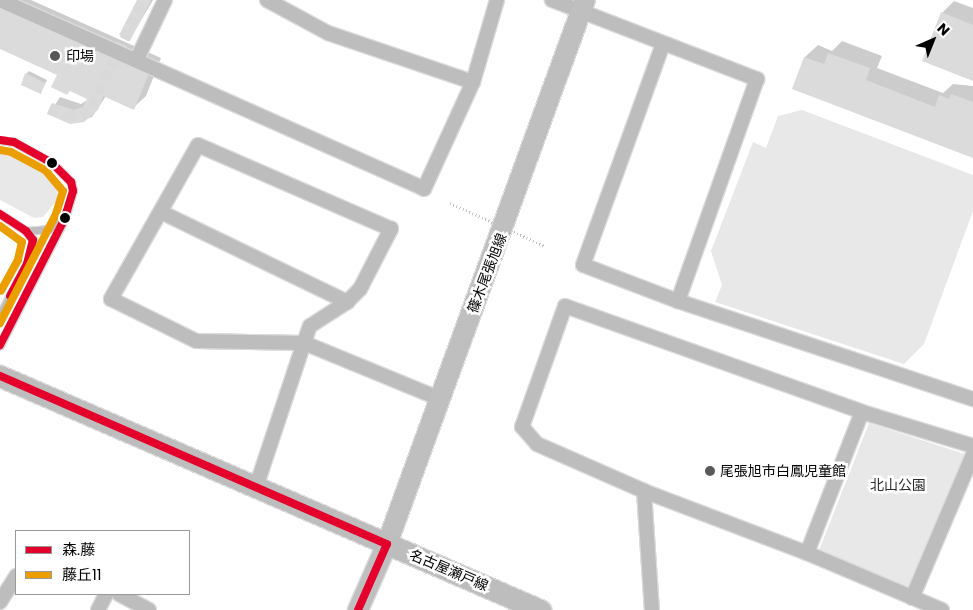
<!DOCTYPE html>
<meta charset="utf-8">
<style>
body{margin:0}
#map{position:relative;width:973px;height:610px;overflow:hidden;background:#fff;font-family:Poppins,"Noto Sans JP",sans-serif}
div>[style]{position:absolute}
.green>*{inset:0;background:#e8e8e8}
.shadow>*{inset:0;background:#0003}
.building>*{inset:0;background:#dbdbdb}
.pedestrian-tunnel>*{height:10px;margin-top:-5px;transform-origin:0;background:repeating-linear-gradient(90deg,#d9d9d9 0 10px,transparent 0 15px)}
.roads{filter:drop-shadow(1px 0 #dbdbdb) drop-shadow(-1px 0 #dbdbdb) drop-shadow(0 1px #dbdbdb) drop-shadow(0 -1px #dbdbdb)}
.service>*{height:7px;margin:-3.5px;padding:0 3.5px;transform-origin:3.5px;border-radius:3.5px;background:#bdbdbd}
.minor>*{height:14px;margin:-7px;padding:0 7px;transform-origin:7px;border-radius:7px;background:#bdbdbd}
.secondary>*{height:20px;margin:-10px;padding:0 10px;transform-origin:10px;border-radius:10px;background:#bfbfbf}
.primary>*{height:21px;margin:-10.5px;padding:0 10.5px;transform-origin:10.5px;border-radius:10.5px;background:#bdbdbd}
.path-bridge>*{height:3px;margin-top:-1.5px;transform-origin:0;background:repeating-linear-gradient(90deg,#c2c2c2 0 1px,transparent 0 3.5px)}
.bus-1>*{height:8px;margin:-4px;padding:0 4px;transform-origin:4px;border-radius:4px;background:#e4002b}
.bus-2>*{height:8px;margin:-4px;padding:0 4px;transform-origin:4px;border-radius:4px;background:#eb9e00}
.dots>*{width:14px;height:14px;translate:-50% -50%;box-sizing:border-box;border:2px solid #fff;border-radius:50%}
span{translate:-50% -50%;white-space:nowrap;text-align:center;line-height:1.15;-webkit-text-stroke:5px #fff;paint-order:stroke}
.poi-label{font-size:14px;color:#000}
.left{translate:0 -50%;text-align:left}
.street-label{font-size:14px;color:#000}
.park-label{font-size:14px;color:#2c2c2c}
.legend{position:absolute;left:15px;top:530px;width:175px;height:65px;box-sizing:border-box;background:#fff;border:1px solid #999;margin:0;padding:6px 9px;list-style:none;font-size:15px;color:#000}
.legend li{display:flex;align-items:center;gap:10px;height:25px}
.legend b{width:25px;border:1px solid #999}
.north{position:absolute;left:908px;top:15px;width:50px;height:50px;-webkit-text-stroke:4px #fff;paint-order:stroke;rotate:44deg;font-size:14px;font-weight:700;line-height:20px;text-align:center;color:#000}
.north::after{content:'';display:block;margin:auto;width:18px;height:22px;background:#000;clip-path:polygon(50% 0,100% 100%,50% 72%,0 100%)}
</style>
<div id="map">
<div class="green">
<div style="clip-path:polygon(802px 110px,973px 175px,973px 211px,924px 344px,904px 364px,715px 302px,722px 285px,711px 251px,753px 142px,766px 148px,778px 116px)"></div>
<div style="clip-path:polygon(0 148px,35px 160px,57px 187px,58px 199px,43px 217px,34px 218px,0 200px)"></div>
<div style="clip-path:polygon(869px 423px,965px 454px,907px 590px,819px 550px)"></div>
</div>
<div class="shadow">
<div style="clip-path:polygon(0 0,31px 0,161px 58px,146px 96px,133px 108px,106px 96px,92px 117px,76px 123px,49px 114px,60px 97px,81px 104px,89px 99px,71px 90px,59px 75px,0 48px)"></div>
<div style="clip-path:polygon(139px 0,153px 0,130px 39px)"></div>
<div style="clip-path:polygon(954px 1px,973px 8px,973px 79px,942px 13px)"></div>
<div style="clip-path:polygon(842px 41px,882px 56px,877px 68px,943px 93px,953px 84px,973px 86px,973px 157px,794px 88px,805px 57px,818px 45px,832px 51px)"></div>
<div style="clip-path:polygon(29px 71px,47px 80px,41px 92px,26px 74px)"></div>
</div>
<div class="building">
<div style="clip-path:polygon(137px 0,151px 0,130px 41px,119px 35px)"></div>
<div style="clip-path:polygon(0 2px,150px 71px,134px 110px,103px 96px,98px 110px,84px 122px,70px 124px,47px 114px,52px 103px,74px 110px,83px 107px,87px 99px,70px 91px,67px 95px,51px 87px,57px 75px,0 49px)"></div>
<div style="clip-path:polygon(941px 12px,973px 25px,973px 81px,922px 61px)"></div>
<div style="clip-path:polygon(828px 53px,870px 68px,866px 80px,935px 107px,939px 95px,949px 99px,951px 94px,973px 102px,973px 158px,792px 89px,804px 57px,824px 64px)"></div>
<div style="clip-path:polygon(25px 73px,45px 83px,41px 94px,21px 85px)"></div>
</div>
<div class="pedestrian-tunnel">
<div style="left:49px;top:109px;width:18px;rotate:22deg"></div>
<div style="left:66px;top:116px;width:15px"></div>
<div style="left:81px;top:116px;width:14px;rotate:-39deg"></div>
<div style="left:92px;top:107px;width:119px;rotate:-64.5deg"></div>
</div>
<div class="roads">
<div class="service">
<div style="left:0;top:140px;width:14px;rotate:8deg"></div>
<div style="left:14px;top:142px;width:43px;rotate:28.9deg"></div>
<div style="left:52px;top:163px;width:27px;rotate:45deg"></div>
<div style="left:71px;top:182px;width:9px;rotate:77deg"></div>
<div style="left:73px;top:191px;width:28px;rotate:107deg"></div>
<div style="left:65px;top:218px;width:143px;rotate:117.1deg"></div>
<div style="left:0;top:214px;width:31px;rotate:33deg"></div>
<div style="left:26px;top:231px;width:11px;rotate:52deg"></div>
<div style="left:33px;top:240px;width:25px;rotate:104deg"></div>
<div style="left:27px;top:264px;width:57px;rotate:118.4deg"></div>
<div style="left:26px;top:231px;width:23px;rotate:-5deg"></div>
<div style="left:49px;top:229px;width:19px;rotate:-35deg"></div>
</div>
<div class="minor">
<div style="left:0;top:0;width:464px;rotate:24deg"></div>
<div style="left:424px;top:189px;width:118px;rotate:-65.4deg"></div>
<div style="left:473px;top:82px;width:85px;rotate:-73.7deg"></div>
<div style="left:267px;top:0;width:69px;rotate:28.4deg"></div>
<div style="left:328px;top:33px;width:153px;rotate:18.7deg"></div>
<div style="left:552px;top:0;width:220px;rotate:21.1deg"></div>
<div style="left:757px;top:79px;width:236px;rotate:109.6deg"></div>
<div style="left:663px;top:44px;width:235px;rotate:109.9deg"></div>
<div style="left:583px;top:265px;width:102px;rotate:20.8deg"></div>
<div style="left:678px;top:301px;width:311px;rotate:18.4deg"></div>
<div style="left:137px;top:59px;width:65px;rotate:-64.6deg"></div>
<div style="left:161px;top:212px;width:207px;rotate:25.8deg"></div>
<div style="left:256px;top:487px;width:152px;rotate:-71.6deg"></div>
<div style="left:304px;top:343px;width:18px;rotate:-71deg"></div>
<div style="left:310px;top:326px;width:44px;rotate:-33deg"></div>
<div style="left:347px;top:302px;width:18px;rotate:-45deg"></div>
<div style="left:360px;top:289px;width:68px;rotate:-62.7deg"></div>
<div style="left:391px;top:229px;width:210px;rotate:-156.5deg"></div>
<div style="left:198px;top:145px;width:177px;rotate:119.5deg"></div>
<div style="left:111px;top:299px;width:95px;rotate:26.3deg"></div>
<div style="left:196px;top:341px;width:108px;rotate:1.1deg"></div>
<div style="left:304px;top:343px;width:145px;rotate:22.3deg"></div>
<div style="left:644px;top:491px;width:119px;rotate:86.2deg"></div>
<div style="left:807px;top:553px;width:151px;rotate:-68.7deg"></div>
<div style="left:119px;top:594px;width:34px;rotate:28deg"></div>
<div style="left:912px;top:598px;width:156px;rotate:-67deg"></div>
<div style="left:0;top:602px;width:31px;rotate:-58deg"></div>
<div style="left:98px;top:610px;width:18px;rotate:-63deg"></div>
<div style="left:942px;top:610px;width:147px;rotate:-157.1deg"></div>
<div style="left:807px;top:553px;width:174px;rotate:-159.2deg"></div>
<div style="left:644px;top:491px;width:117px;rotate:-156.3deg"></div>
<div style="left:537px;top:444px;width:23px;rotate:-131deg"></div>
<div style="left:522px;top:427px;width:128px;rotate:-70.4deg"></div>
<div style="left:565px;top:306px;width:315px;rotate:19.6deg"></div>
<div style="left:862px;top:412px;width:116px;rotate:17deg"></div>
</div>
<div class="secondary">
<div style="left:358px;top:610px;width:72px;rotate:-66.3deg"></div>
<div style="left:387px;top:544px;width:579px;rotate:-70deg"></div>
</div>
<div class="primary">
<div style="left:0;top:376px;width:589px;rotate:23.43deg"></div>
</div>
</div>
<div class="path-bridge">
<div style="left:450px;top:203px;width:104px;rotate:24.4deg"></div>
</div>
<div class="bus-1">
<div style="left:0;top:140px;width:14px;rotate:8deg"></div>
<div style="left:14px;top:142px;width:43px;rotate:28.9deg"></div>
<div style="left:52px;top:163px;width:27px;rotate:45deg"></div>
<div style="left:71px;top:182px;width:9px;rotate:77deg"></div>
<div style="left:73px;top:191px;width:28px;rotate:107deg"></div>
<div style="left:65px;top:218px;width:143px;rotate:117.1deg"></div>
<div style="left:0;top:214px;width:31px;rotate:33deg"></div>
<div style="left:26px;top:231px;width:11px;rotate:52deg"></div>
<div style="left:33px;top:240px;width:25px;rotate:104deg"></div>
<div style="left:27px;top:264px;width:36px;rotate:118deg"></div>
<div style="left:0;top:376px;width:422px;rotate:23.5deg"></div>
<div style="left:358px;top:610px;width:72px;rotate:-66.3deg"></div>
</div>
<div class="bus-2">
<div style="left:0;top:150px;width:11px;rotate:10deg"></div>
<div style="left:11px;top:152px;width:40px;rotate:28deg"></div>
<div style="left:46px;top:171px;width:26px;rotate:50deg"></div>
<div style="left:63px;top:191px;width:24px;rotate:107deg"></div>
<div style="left:56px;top:214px;width:123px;rotate:117.2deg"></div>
<div style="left:0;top:226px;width:27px;rotate:36deg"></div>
<div style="left:22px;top:242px;width:18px;rotate:103deg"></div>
<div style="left:18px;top:260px;width:35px;rotate:119deg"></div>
</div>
<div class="dots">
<div style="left:55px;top:56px;background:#595959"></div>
<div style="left:52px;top:163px;background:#000"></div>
<div style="left:65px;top:218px;background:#000"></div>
<div style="left:710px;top:471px;background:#595959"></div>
</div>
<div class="poi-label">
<span class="left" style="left:66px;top:56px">印場</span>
<span class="left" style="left:720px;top:471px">尾張旭市白鳳児童館</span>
</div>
<div class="street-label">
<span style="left:487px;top:273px;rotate:-69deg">篠木尾張旭線</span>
<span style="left:449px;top:570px;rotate:23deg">名古屋瀬戸線</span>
</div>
<div class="park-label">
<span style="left:898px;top:485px">北山公園</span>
</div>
<ul class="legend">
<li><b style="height:6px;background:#e4002b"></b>森.藤</li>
<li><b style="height:6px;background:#eb9e00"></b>藤丘11</li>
</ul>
<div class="north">N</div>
</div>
